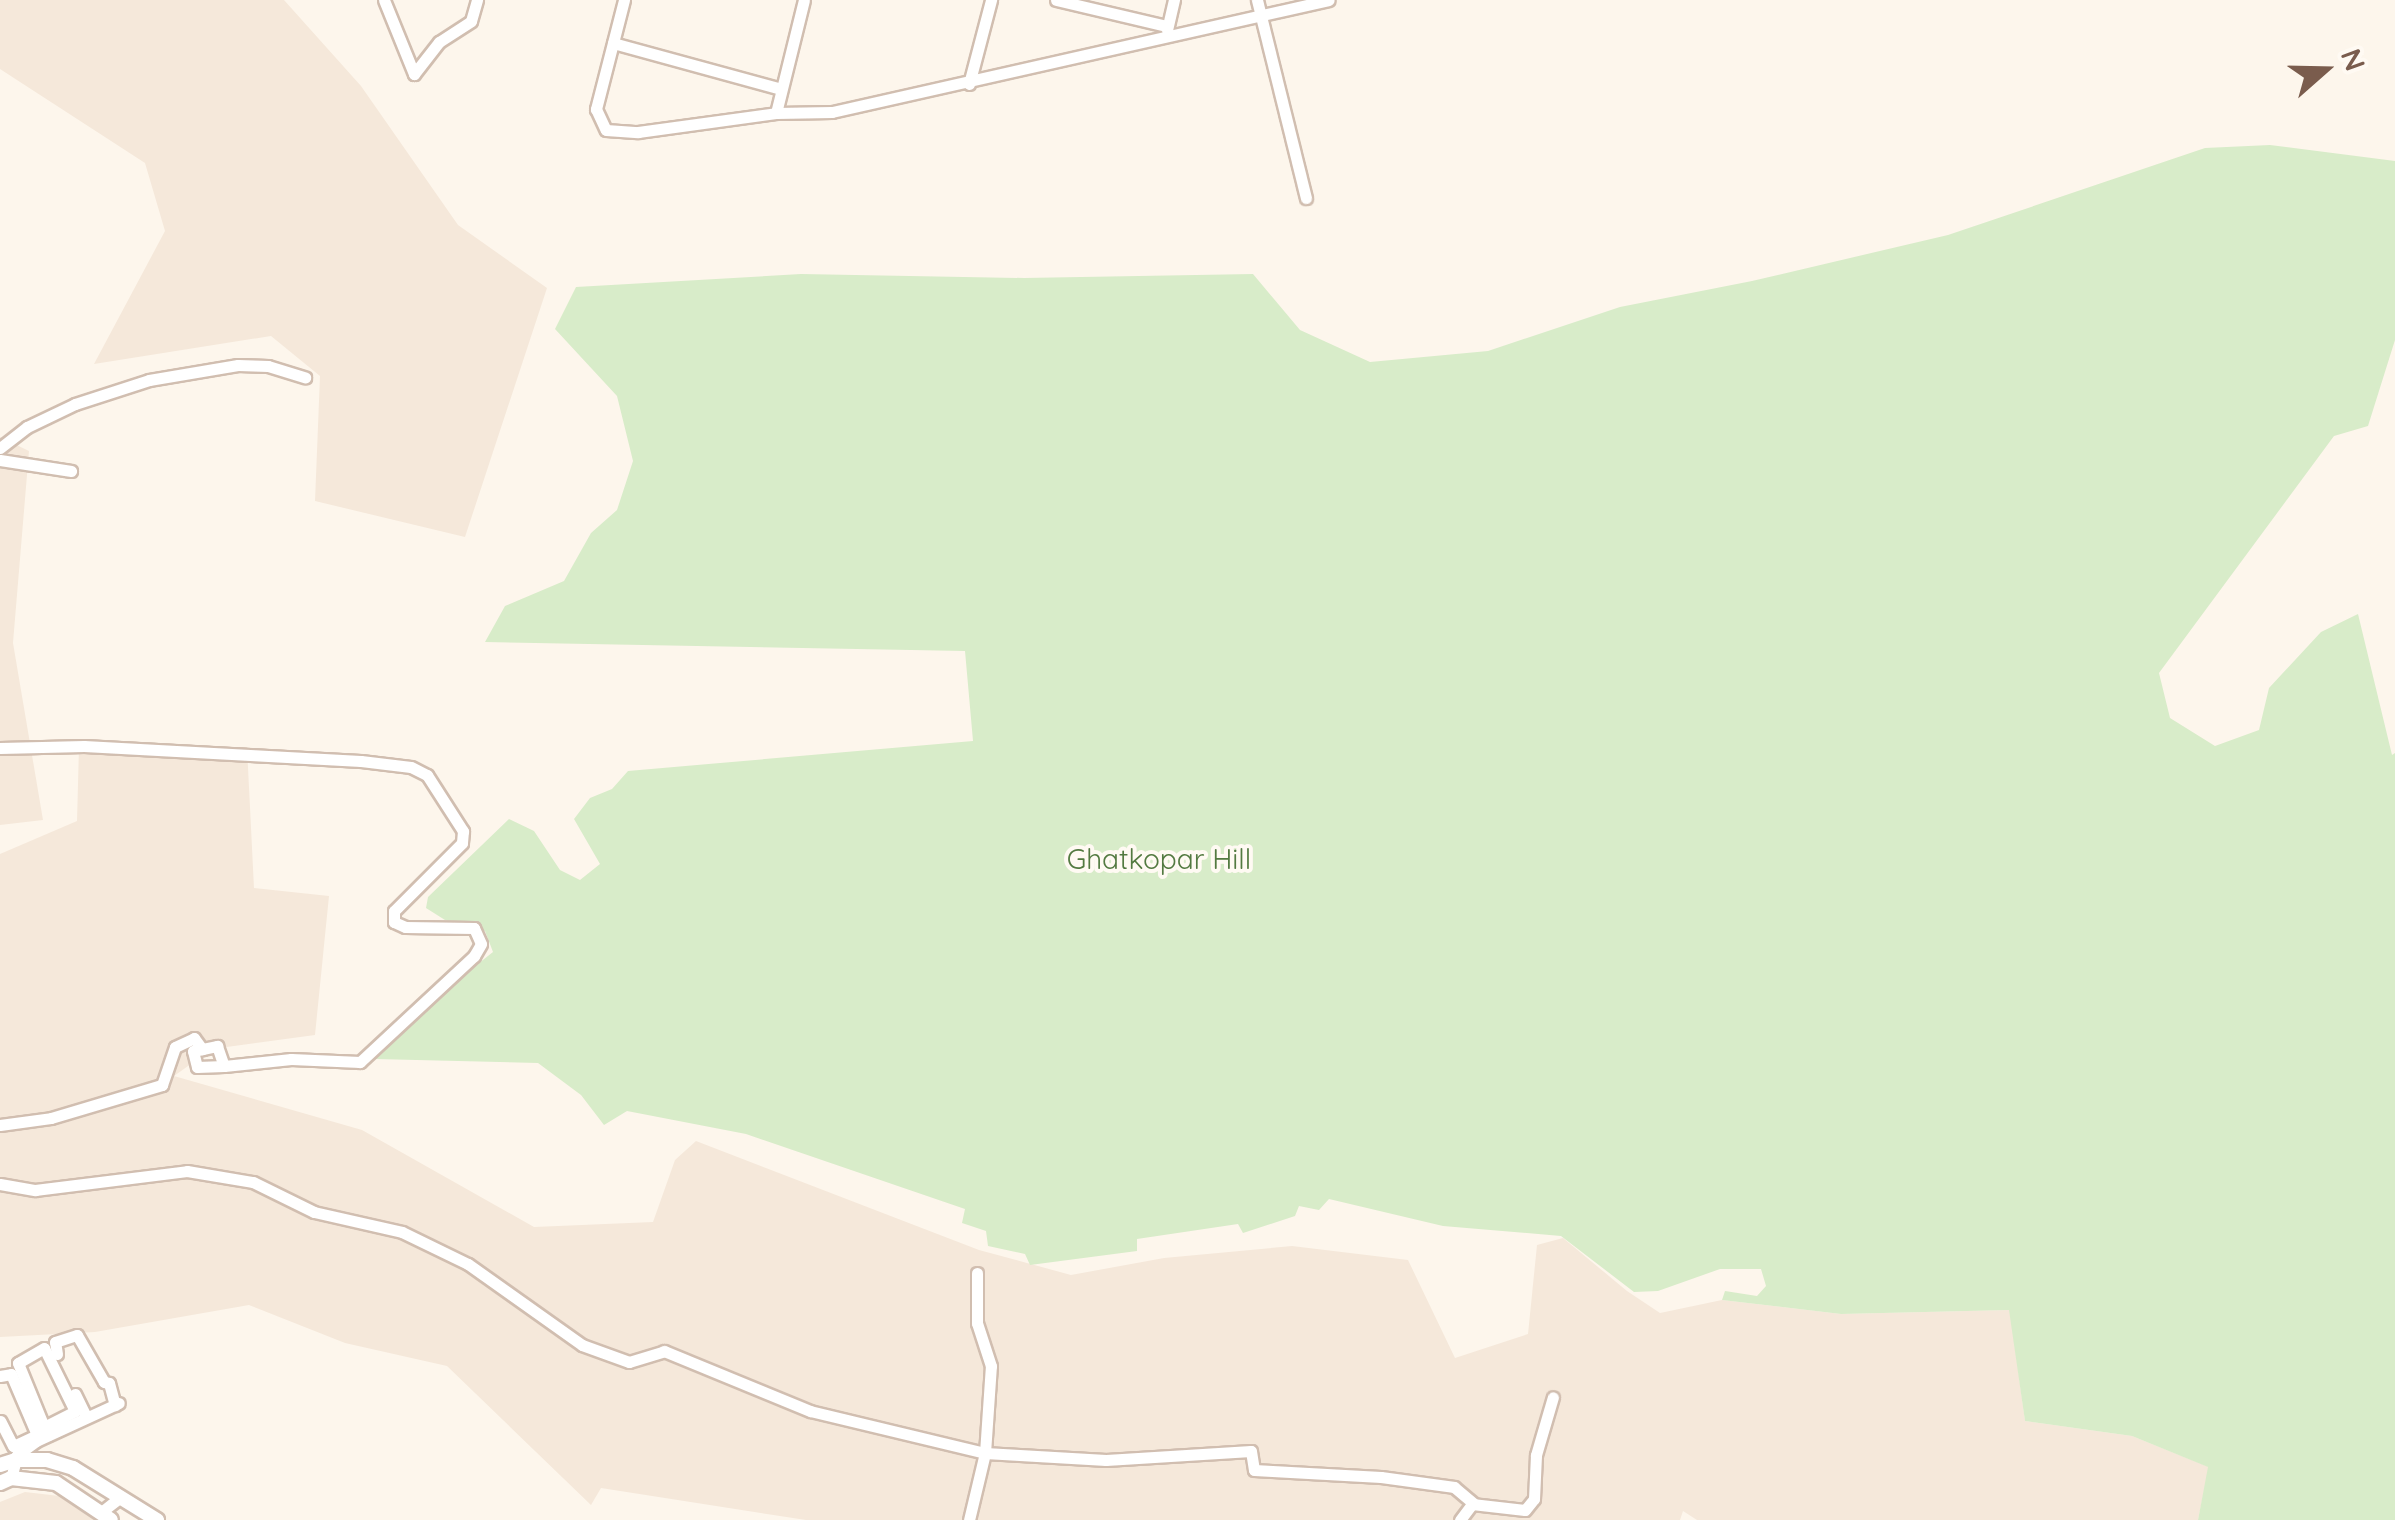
<!DOCTYPE html>
<style>
body{margin:0}
#map{position:relative;width:2395px;height:1520px;overflow:hidden;background:#fdf6ec;font-family:Quicksand,sans-serif}
div>[style]{position:absolute}
.residential>*{inset:0;background:#f5e8da}
.green>*{inset:0;background:#d8ecc9}
.roads{filter:drop-shadow(2px 0 #d1beb0) drop-shadow(-2px 0 #d1beb0) drop-shadow(0 2px #d1beb0) drop-shadow(0 -2px #d1beb0)}
.minor>*{height:11px;margin:-5.5px;padding:0 5.5px;transform-origin:5.5px;border-radius:5.5px;background:#fff}
.tertiary>*{height:14px;margin:-7px;padding:0 7px;transform-origin:7px;border-radius:7px;background:#fff}
span{translate:-50% -50%;white-space:nowrap;text-align:center;line-height:1.15;-webkit-text-stroke:8px #fffaf3;paint-order:stroke}
.park-label{font-size:28px;color:#537a41}
.north{position:absolute;left:2275px;top:20px;width:100px;height:100px;-webkit-text-stroke:8px #fffaf3;paint-order:stroke;rotate:70deg;font-size:28px;font-weight:700;line-height:40px;text-align:center;color:#7a5c4d}
.north::after{content:'';display:block;margin:auto;width:35px;height:45px;background:#7a5c4d;clip-path:polygon(50% 0,100% 100%,50% 72%,0 100%)}
</style>
<div id="map">
<div class="residential">
<div style="clip-path:polygon(0 0,284px 0,361px 86px,458px 225px,547px 288px,465px 537px,315px 501px,320px 376px,271px 336px,94px 364px,165px 231px,145px 163px,0 69px)"></div>
<div style="clip-path:polygon(0 437px,29px 451px,13px 643px,43px 820px,0 825px)"></div>
<div style="clip-path:polygon(79px 747px,247px 747px,254px 888px,329px 896px,315px 1035px,212px 1049px,174px 1076px,362px 1130px,534px 1227px,653px 1222px,675px 1160px,696px 1141px,979px 1250px,1071px 1275px,1164px 1258px,1292px 1246px,1408px 1260px,1455px 1358px,1528px 1334px,1537px 1245px,1563px 1238px,1627px 1291px,1660px 1313px,1722px 1300px,1841px 1314px,2010px 1310px,2025px 1421px,2132px 1436px,2209px 1467px,2198px 1520px,1697px 1520px,1683px 1511px,1680px 1520px,806px 1520px,601px 1488px,591px 1505px,447px 1366px,345px 1343px,249px 1305px,95px 1332px,0 1337px,0 854px,77px 821px)"></div>
<div style="clip-path:polygon(25px 1492px,68px 1497px,98px 1520px,0 1520px,0 1502px)"></div>
</div>
<div class="green">
<div style="clip-path:polygon(2270px 145px,2395px 161px,2395px 340px,2368px 426px,2334px 436px,2159px 673px,2170px 718px,2215px 746px,2259px 730px,2269px 688px,2321px 632px,2358px 614px,2392px 755px,2395px 753px,2395px 1520px,2198px 1520px,2208px 1467px,2132px 1436px,2025px 1421px,2009px 1310px,1841px 1314px,1722px 1300px,1725px 1291px,1757px 1296px,1766px 1286px,1761px 1269px,1720px 1269px,1658px 1291px,1634px 1292px,1561px 1236px,1443px 1226px,1329px 1199px,1319px 1210px,1299px 1206px,1295px 1216px,1243px 1233px,1238px 1224px,1137px 1239px,1137px 1251px,1030px 1265px,1025px 1254px,988px 1246px,986px 1231px,962px 1223px,965px 1209px,746px 1134px,627px 1111px,604px 1125px,581px 1095px,538px 1063px,375px 1059px,374px 1046px,493px 952px,485px 931px,445px 920px,426px 908px,428px 897px,509px 819px,534px 831px,560px 870px,580px 880px,600px 864px,574px 819px,590px 798px,612px 789px,628px 771px,973px 741px,965px 651px,485px 642px,505px 606px,564px 581px,591px 533px,617px 510px,633px 461px,617px 396px,555px 329px,576px 287px,801px 274px,1024px 278px,1253px 274px,1300px 330px,1370px 362px,1488px 351px,1620px 307px,1752px 281px,1948px 235px,2205px 148px)"></div>
</div>
<div class="roads">
<div class="minor">
<div style="left:384px;top:0;width:80px;rotate:67.9deg"></div>
<div style="left:414px;top:74px;width:41px;rotate:-52deg"></div>
<div style="left:439px;top:42px;width:38px;rotate:-33deg"></div>
<div style="left:471px;top:21px;width:22px;rotate:-74deg"></div>
<div style="left:624px;top:0;width:113px;rotate:104.4deg"></div>
<div style="left:596px;top:109px;width:23px;rotate:65deg"></div>
<div style="left:606px;top:130px;width:32px;rotate:4deg"></div>
<div style="left:638px;top:132px;width:139px;rotate:-7.8deg"></div>
<div style="left:776px;top:113px;width:56px;rotate:-1deg"></div>
<div style="left:832px;top:112px;width:509px;rotate:-12.7deg"></div>
<div style="left:1056px;top:0;width:114px;rotate:13.2deg"></div>
<div style="left:1257px;top:0;width:204px;rotate:76.1deg"></div>
<div style="left:1167px;top:30px;width:31px;rotate:-77deg"></div>
<div style="left:613px;top:43px;width:174px;rotate:15.3deg"></div>
<div style="left:969px;top:84px;width:87px;rotate:-75.3deg"></div>
<div style="left:776px;top:113px;width:116px;rotate:-76.1deg"></div>
<div style="left:0;top:448px;width:34px;rotate:-38deg"></div>
<div style="left:27px;top:427px;width:53px;rotate:-25.6deg"></div>
<div style="left:75px;top:404px;width:78px;rotate:-18deg"></div>
<div style="left:149px;top:380px;width:90px;rotate:-9.6deg"></div>
<div style="left:238px;top:365px;width:30px;rotate:2deg"></div>
<div style="left:268px;top:366px;width:39px;rotate:17deg"></div>
<div style="left:0;top:460px;width:72px;rotate:8.8deg"></div>
<div style="left:0;top:748px;width:84px;rotate:-1.4deg"></div>
<div style="left:84px;top:746px;width:277px;rotate:3.1deg"></div>
<div style="left:361px;top:761px;width:50px;rotate:6.8deg"></div>
<div style="left:411px;top:767px;width:18px;rotate:27deg"></div>
<div style="left:427px;top:775px;width:67px;rotate:57.3deg"></div>
<div style="left:463px;top:831px;width:12px;rotate:95deg"></div>
<div style="left:462px;top:843px;width:96px;rotate:135deg"></div>
<div style="left:394px;top:911px;width:11px;rotate:90deg"></div>
<div style="left:394px;top:922px;width:12px;rotate:24deg"></div>
<div style="left:405px;top:927px;width:69px;rotate:0.8deg"></div>
<div style="left:474px;top:928px;width:17px;rotate:66deg"></div>
<div style="left:481px;top:944px;width:14px;rotate:120deg"></div>
<div style="left:474px;top:956px;width:156px;rotate:137.1deg"></div>
<div style="left:360px;top:1062px;width:69px;rotate:-177.5deg"></div>
<div style="left:291px;top:1059px;width:67px;rotate:174deg"></div>
<div style="left:224px;top:1066px;width:27px;rotate:178deg"></div>
<div style="left:197px;top:1067px;width:16px;rotate:-104deg"></div>
<div style="left:193px;top:1051px;width:25px;rotate:-12deg"></div>
<div style="left:217px;top:1046px;width:21px;rotate:71deg"></div>
<div style="left:0;top:1125px;width:51px;rotate:-7.8deg"></div>
<div style="left:51px;top:1118px;width:116px;rotate:-16.6deg"></div>
<div style="left:162px;top:1085px;width:40px;rotate:-71.1deg"></div>
<div style="left:175px;top:1047px;width:21px;rotate:-25deg"></div>
<div style="left:194px;top:1038px;width:14px;rotate:54deg"></div>
<div style="left:0;top:1184px;width:36px;rotate:10deg"></div>
<div style="left:35px;top:1190px;width:153px;rotate:-7.1deg"></div>
<div style="left:187px;top:1171px;width:67px;rotate:9.5deg"></div>
<div style="left:253px;top:1182px;width:68px;rotate:26.2deg"></div>
<div style="left:314px;top:1212px;width:90px;rotate:12.8deg"></div>
<div style="left:402px;top:1232px;width:73px;rotate:25.9deg"></div>
<div style="left:468px;top:1264px;width:140px;rotate:35.4deg"></div>
<div style="left:582px;top:1345px;width:50px;rotate:19.9deg"></div>
<div style="left:629px;top:1362px;width:37px;rotate:-17deg"></div>
<div style="left:664px;top:1351px;width:158px;rotate:22.3deg"></div>
<div style="left:810px;top:1411px;width:180px;rotate:13.5deg"></div>
<div style="left:985px;top:1453px;width:121px;rotate:3.3deg"></div>
<div style="left:1106px;top:1460px;width:145px;rotate:-3.6deg"></div>
<div style="left:1251px;top:1451px;width:19px;rotate:81deg"></div>
<div style="left:1254px;top:1470px;width:127px;rotate:3.2deg"></div>
<div style="left:1381px;top:1477px;width:74px;rotate:7.8deg"></div>
<div style="left:1454px;top:1487px;width:26px;rotate:40deg"></div>
<div style="left:57px;top:1354px;width:12px;rotate:-99deg"></div>
<div style="left:55px;top:1342px;width:23px;rotate:-18deg"></div>
<div style="left:77px;top:1335px;width:54px;rotate:60.1deg"></div>
<div style="left:104px;top:1382px;width:5px;rotate:11deg"></div>
<div style="left:109px;top:1383px;width:23px;rotate:75deg"></div>
<div style="left:0;top:1376px;width:11px;rotate:-10deg"></div>
<div style="left:11px;top:1374px;width:66px;rotate:66.9deg"></div>
<div style="left:37px;top:1435px;width:26px;rotate:155deg"></div>
<div style="left:13px;top:1446px;width:28px;rotate:-117deg"></div>
<div style="left:75px;top:1394px;width:25px;rotate:64deg"></div>
<div style="left:44px;top:1427px;width:35px;rotate:-27deg"></div>
<div style="left:75px;top:1411px;width:70px;rotate:-116.2deg"></div>
<div style="left:44px;top:1348px;width:30px;rotate:150deg"></div>
<div style="left:18px;top:1363px;width:69px;rotate:67.9deg"></div>
<div style="left:44px;top:1427px;width:9px;rotate:63deg"></div>
<div style="left:11px;top:1478px;width:24px;rotate:-75deg"></div>
<div style="left:17px;top:1455px;width:24px;rotate:-36deg"></div>
<div style="left:36px;top:1441px;width:91px;rotate:-24.6deg"></div>
<div style="left:100px;top:1513px;width:23px;rotate:-38deg"></div>
<div style="left:969px;top:1520px;width:69px;rotate:-76.6deg"></div>
<div style="left:985px;top:1453px;width:87px;rotate:-86.1deg"></div>
<div style="left:991px;top:1366px;width:45px;rotate:-108deg"></div>
<div style="left:977px;top:1323px;width:50px;rotate:-90deg"></div>
<div style="left:1460px;top:1520px;width:20px;rotate:-53deg"></div>
<div style="left:1472px;top:1504px;width:53px;rotate:6.5deg"></div>
<div style="left:1525px;top:1510px;width:14px;rotate:-51deg"></div>
<div style="left:1534px;top:1499px;width:44px;rotate:-87.4deg"></div>
<div style="left:1536px;top:1455px;width:60px;rotate:-73.7deg"></div>
</div>
<div class="tertiary">
<div style="left:0;top:1465px;width:16px;rotate:-18deg"></div>
<div style="left:15px;top:1460px;width:32px"></div>
<div style="left:47px;top:1460px;width:27px;rotate:17deg"></div>
<div style="left:73px;top:1468px;width:99px;rotate:31.8deg"></div>
<div style="left:0;top:1483px;width:12px;rotate:-24deg"></div>
<div style="left:11px;top:1478px;width:45px;rotate:6.3deg"></div>
<div style="left:56px;top:1483px;width:66px;rotate:33.9deg"></div>
</div>
</div>
<div class="park-label">
<span style="left:1159px;top:859px">Ghatkopar Hill</span>
</div>
<div class="north">N</div>
</div>
